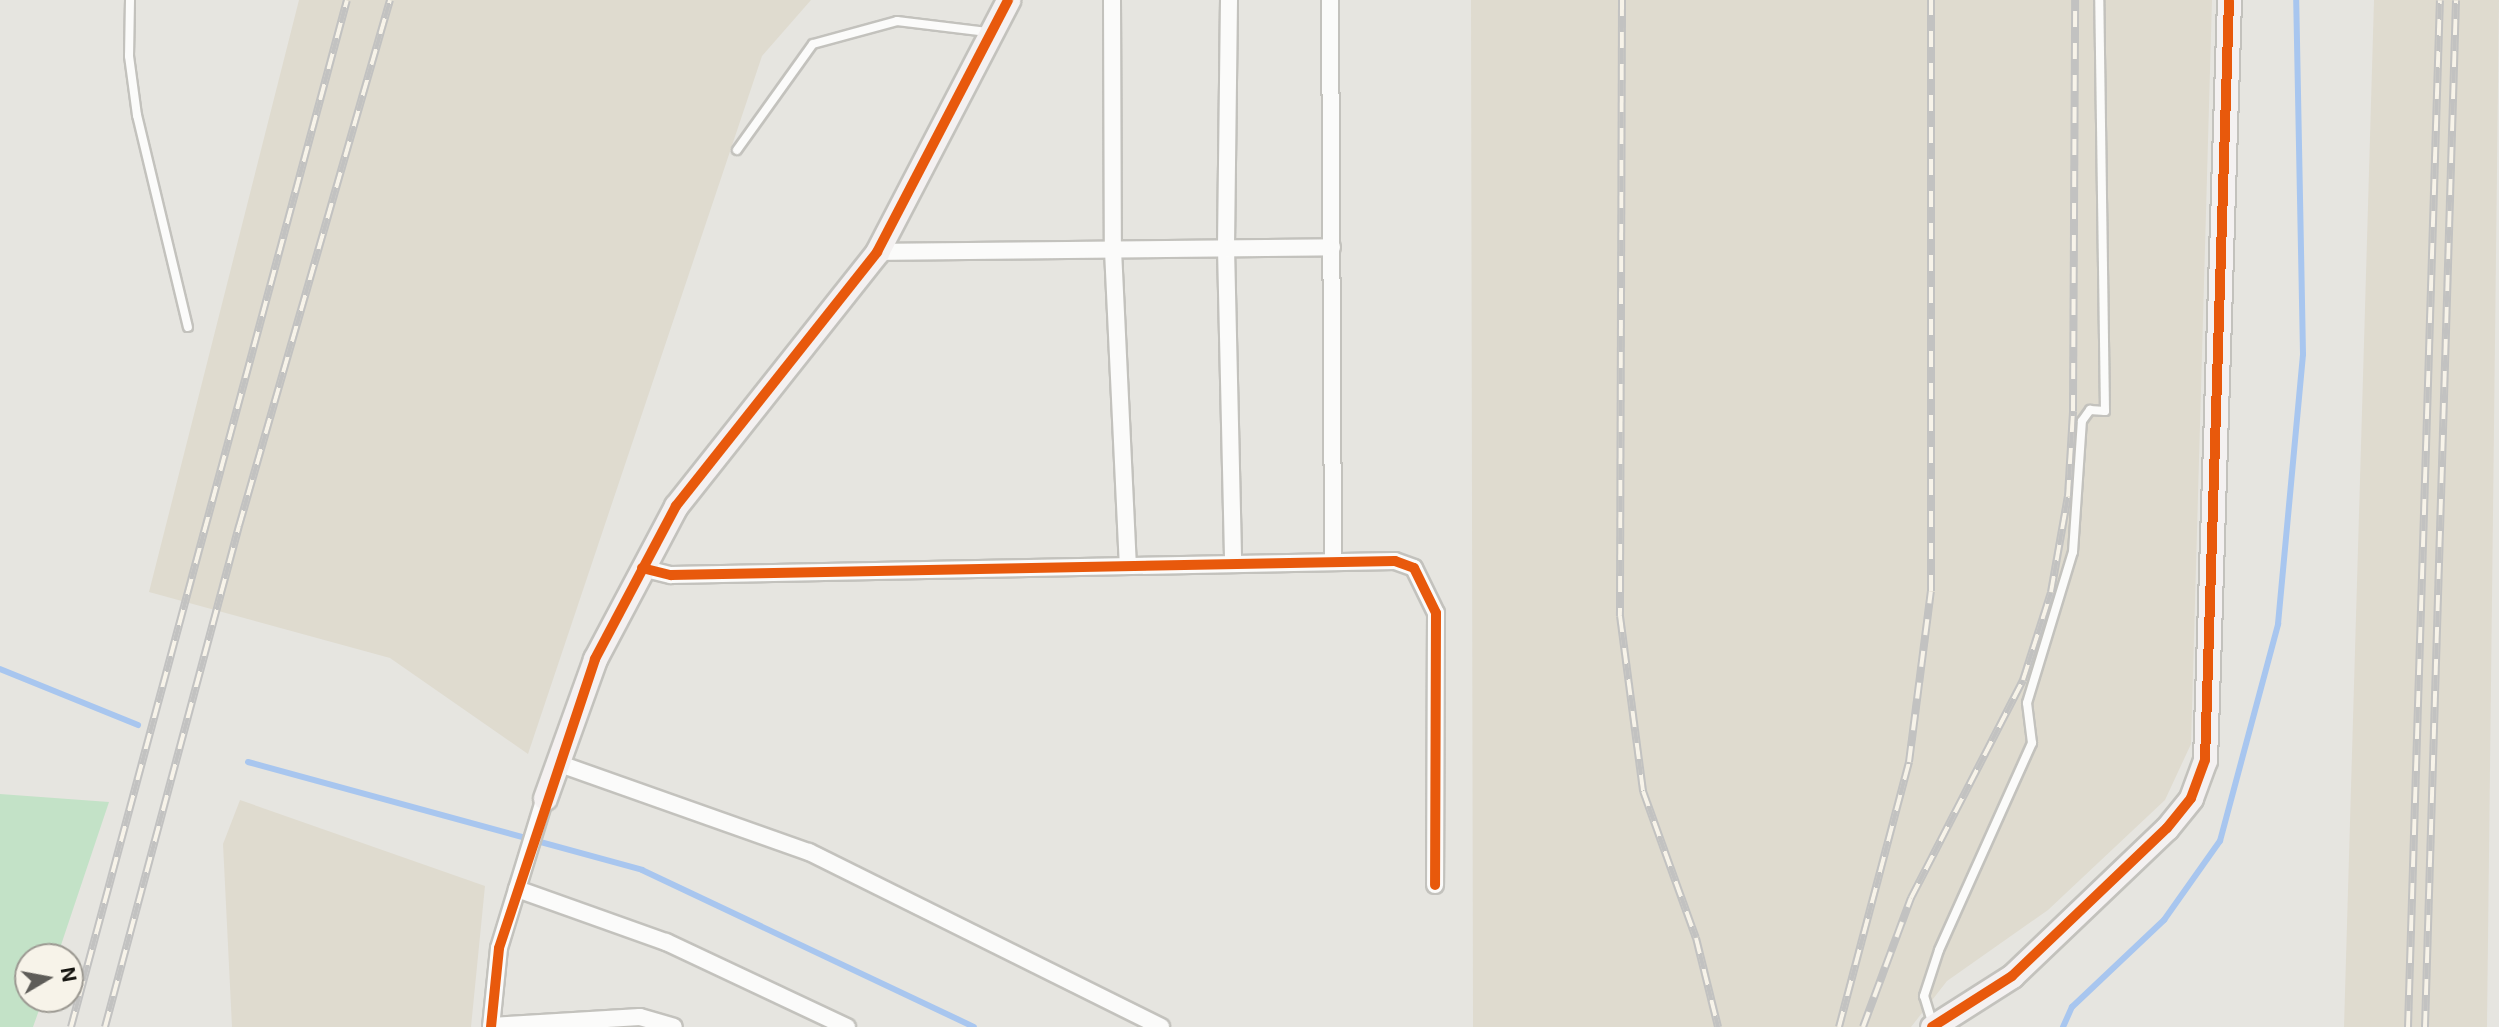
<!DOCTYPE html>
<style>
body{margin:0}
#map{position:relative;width:2499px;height:1027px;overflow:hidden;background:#e6e5e0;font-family:Inter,sans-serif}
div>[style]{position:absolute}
.built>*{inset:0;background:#dfdbcf}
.green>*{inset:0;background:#c3e2c7}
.stream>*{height:6px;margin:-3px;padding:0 3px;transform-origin:3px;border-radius:3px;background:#a8c6ef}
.roads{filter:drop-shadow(2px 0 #c3c2bd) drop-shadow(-2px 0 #c3c2bd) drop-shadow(0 2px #c3c2bd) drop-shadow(0 -2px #c3c2bd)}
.lane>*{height:8px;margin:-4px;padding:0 4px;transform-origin:4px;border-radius:4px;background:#fbfbfa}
.street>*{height:16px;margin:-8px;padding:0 8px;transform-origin:8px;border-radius:8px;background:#fbfbfa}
.secondary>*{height:23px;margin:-11.5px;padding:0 11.5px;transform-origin:11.5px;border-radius:11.5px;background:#f4f1f1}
.rail>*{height:8px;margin-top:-4px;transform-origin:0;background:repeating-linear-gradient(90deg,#f7f3e9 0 16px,#c2c2c1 0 32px);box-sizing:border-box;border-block:2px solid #c2c2c1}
.cycleway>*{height:10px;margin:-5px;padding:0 5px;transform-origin:5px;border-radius:5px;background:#e8590c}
span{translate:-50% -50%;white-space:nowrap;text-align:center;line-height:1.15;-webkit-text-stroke:7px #f7f3e9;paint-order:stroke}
.north{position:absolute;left:14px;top:943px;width:70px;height:70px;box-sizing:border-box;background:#f7f3e9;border:2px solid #9c9992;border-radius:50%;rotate:80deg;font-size:19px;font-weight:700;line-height:28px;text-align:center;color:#14130f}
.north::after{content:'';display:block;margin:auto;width:24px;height:32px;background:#5e5c58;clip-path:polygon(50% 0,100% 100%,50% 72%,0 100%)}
</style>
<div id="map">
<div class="built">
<div style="clip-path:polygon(299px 0,811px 0,762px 56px,528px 754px,390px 658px,149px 592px)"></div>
<div style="clip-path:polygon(1471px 0,2212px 0,2191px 744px,2165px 800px,2048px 910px,1947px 981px,1911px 1027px,1473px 1027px)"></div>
<div style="clip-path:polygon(2374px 0,2499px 0,2487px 1027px,2344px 1027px)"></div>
<div style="clip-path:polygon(240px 800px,485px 886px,471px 1027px,232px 1027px,223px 844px)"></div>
</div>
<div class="green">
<div style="clip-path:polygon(0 794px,109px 802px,57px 957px,28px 957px,28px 999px,43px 999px,33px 1027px,0 1027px)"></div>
</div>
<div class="stream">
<div style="left:0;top:669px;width:149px;rotate:22.1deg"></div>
<div style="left:248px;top:762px;width:409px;rotate:15.3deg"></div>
<div style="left:642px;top:870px;width:367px;rotate:25.3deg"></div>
<div style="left:2063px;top:1027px;width:22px;rotate:-66deg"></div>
<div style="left:2072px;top:1007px;width:127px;rotate:-43.4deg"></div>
<div style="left:2164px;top:920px;width:97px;rotate:-54.7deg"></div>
<div style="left:2220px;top:841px;width:225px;rotate:-75deg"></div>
<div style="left:2278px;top:624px;width:271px;rotate:-84.7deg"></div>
<div style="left:2303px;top:354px;width:354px;rotate:-91.1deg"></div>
</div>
<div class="roads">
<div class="lane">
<div style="left:130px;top:0;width:56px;rotate:91deg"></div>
<div style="left:129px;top:56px;width:60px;rotate:82.3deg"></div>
<div style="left:137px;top:115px;width:218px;rotate:76.5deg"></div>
<div style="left:737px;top:150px;width:130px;rotate:-54.4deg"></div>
<div style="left:813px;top:44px;width:87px;rotate:-15.3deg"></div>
<div style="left:897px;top:21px;width:91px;rotate:7deg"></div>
<div style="left:1933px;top:1025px;width:30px;rotate:-107deg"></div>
<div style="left:1924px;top:996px;width:48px;rotate:-71.9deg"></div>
<div style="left:1939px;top:950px;width:227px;rotate:-65.8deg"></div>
<div style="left:2032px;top:743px;width:40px;rotate:-97.1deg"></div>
<div style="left:2027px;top:703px;width:158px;rotate:-73.1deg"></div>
<div style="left:2073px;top:552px;width:131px;rotate:-86.1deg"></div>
<div style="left:2082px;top:421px;width:14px;rotate:-54deg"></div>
<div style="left:2090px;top:410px;width:15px;rotate:4deg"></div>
<div style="left:2105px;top:411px;width:411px;rotate:-90.8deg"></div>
</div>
<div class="street">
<div style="left:1112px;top:0;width:250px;rotate:89.8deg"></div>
<div style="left:1113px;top:250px;width:316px;rotate:87.3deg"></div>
<div style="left:1229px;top:0;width:248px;rotate:90.7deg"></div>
<div style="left:1226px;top:248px;width:316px;rotate:88.7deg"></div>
<div style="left:1330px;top:0;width:562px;rotate:89.69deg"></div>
<div style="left:877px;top:252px;width:455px;rotate:-0.6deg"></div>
<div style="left:642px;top:568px;width:30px;rotate:14deg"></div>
<div style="left:671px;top:575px;width:724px;rotate:-1.11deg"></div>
<div style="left:1395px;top:561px;width:20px;rotate:20deg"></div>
<div style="left:1414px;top:568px;width:50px;rotate:63.9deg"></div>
<div style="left:1436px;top:613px;width:272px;rotate:90.2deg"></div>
<div style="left:557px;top:763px;width:267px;rotate:19.5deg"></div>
<div style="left:809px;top:852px;width:393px;rotate:26.4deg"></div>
<div style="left:517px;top:889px;width:158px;rotate:19.6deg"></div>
<div style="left:666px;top:942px;width:200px;rotate:25.2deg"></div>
<div style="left:491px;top:1026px;width:149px;rotate:-3.5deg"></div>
<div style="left:640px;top:1017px;width:35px;rotate:16deg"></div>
<div style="left:491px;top:1027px;width:79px;rotate:-84.2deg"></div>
<div style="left:499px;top:948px;width:157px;rotate:-73deg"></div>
</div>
<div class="secondary">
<div style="left:545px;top:798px;width:148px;rotate:-70.2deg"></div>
<div style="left:595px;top:659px;width:173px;rotate:-62.1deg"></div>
<div style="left:676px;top:506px;width:324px;rotate:-51.6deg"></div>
<div style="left:877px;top:252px;width:284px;rotate:-62.5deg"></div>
<div style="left:1932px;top:1027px;width:95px;rotate:-32.5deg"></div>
<div style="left:2012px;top:976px;width:214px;rotate:-43.7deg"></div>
<div style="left:2167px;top:828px;width:38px;rotate:-51deg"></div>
<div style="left:2191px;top:798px;width:40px;rotate:-69.8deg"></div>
<div style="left:2205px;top:760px;width:760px;rotate:-88.19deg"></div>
</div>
</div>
<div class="rail">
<div style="left:1622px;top:0;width:616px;rotate:90.19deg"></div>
<div style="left:1620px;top:616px;width:177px;rotate:82.5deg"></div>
<div style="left:1643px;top:791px;width:156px;rotate:70.2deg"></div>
<div style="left:1696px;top:938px;width:92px;rotate:76.1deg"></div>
<div style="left:71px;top:1027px;width:1063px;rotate:-74.96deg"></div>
<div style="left:105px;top:1027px;width:519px;rotate:-75.03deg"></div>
<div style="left:239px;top:526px;width:547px;rotate:-73.98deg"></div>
<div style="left:1839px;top:1027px;width:274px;rotate:-75.2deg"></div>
<div style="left:1909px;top:762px;width:172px;rotate:-82.7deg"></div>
<div style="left:1931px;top:591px;width:591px;rotate:-90deg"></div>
<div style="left:1863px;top:1027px;width:138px;rotate:-69.6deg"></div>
<div style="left:1911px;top:898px;width:245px;rotate:-62.8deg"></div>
<div style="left:2023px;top:680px;width:92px;rotate:-72.3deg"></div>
<div style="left:2051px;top:592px;width:97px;rotate:-80deg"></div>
<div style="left:2068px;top:496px;width:85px;rotate:-86.6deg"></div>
<div style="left:2073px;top:411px;width:411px;rotate:-89.7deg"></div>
<div style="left:2408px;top:1027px;width:1027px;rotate:-88.22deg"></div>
<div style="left:2425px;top:1027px;width:1027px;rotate:-88.27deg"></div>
</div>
<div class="cycleway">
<div style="left:642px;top:568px;width:30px;rotate:14deg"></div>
<div style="left:671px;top:575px;width:724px;rotate:-1.11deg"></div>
<div style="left:1395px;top:561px;width:20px;rotate:20deg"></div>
<div style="left:1414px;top:568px;width:50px;rotate:63.9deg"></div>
<div style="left:1436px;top:613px;width:272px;rotate:90.2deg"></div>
<div style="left:491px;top:1027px;width:79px;rotate:-84.2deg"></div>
<div style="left:499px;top:948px;width:305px;rotate:-71.6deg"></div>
<div style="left:595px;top:659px;width:173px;rotate:-62.1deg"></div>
<div style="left:676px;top:506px;width:324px;rotate:-51.6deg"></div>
<div style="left:877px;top:252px;width:284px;rotate:-62.5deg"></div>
<div style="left:1932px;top:1027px;width:95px;rotate:-32.5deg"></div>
<div style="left:2012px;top:976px;width:214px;rotate:-43.7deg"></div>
<div style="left:2167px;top:828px;width:38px;rotate:-51deg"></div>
<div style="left:2191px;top:798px;width:40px;rotate:-69.8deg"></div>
<div style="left:2205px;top:760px;width:760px;rotate:-88.19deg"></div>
</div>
<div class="north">N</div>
</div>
